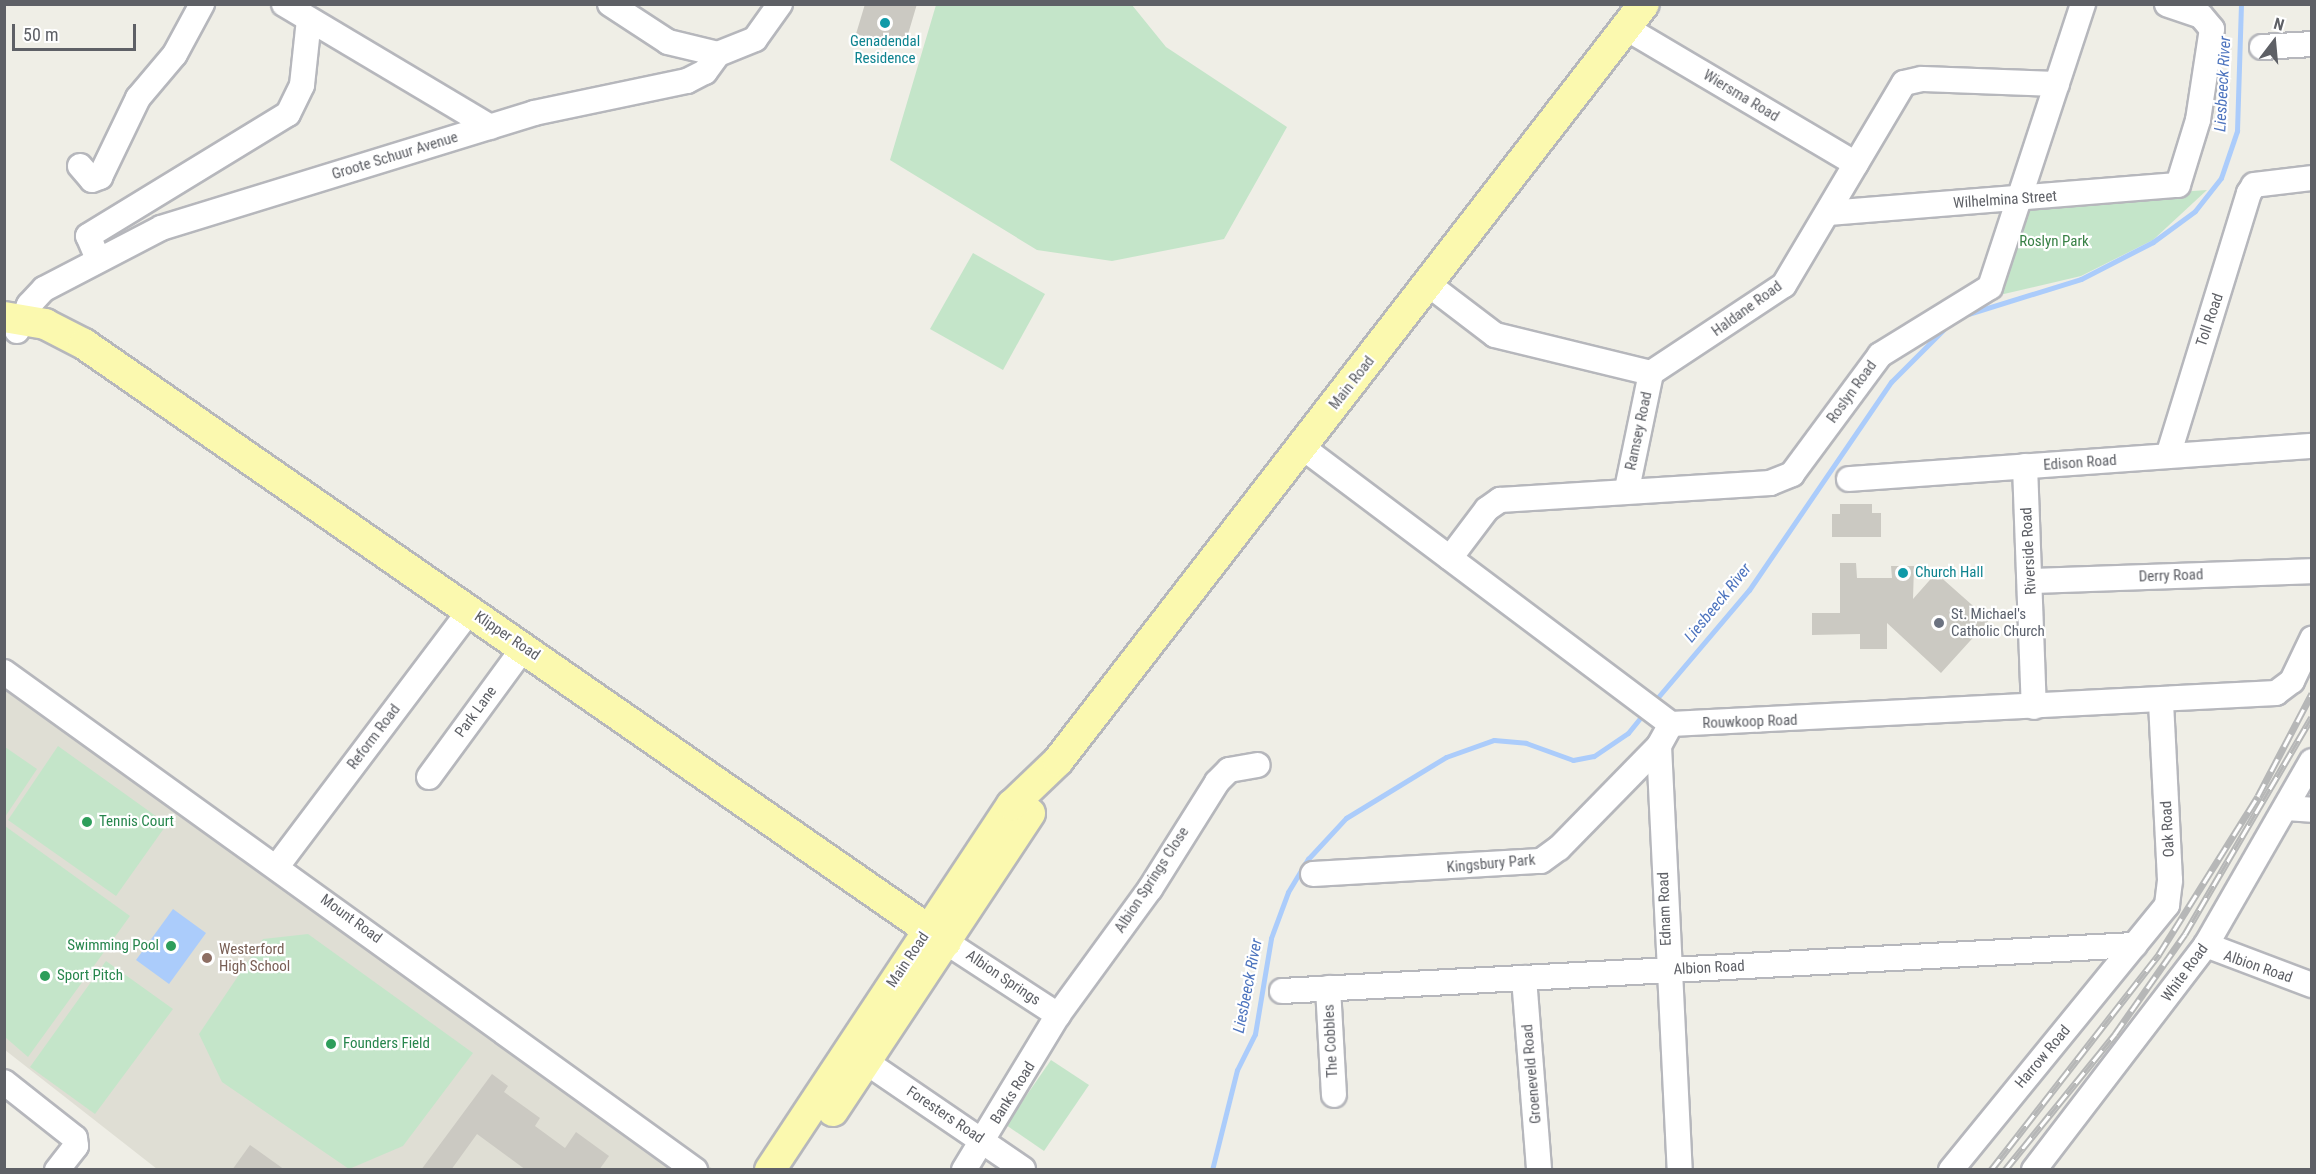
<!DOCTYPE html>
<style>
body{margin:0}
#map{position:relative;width:2316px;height:1174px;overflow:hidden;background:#efeee6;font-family:"Roboto Condensed",sans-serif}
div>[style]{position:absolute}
.education>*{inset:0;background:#dfded4}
.green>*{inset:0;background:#c4e5c9}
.water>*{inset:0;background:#abccfb}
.stream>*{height:5px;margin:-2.5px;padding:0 2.5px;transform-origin:2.5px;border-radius:2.5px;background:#abccfb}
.building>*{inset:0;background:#cbc9c2}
.roads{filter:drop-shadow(2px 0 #b6b7bc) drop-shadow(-2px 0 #b6b7bc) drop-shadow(0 2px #b6b7bc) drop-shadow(0 -2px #b6b7bc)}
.minor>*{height:24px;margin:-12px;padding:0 12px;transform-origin:12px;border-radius:12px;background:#fff}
.major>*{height:30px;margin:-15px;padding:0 15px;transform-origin:15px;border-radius:15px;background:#fbf9af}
.rail>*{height:7px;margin-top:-3.5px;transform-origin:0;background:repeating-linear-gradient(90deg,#fff 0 14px,#b6b7b7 0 28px);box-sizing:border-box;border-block:2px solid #b6b7b7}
.dots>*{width:16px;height:16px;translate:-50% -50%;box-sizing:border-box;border:3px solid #fff;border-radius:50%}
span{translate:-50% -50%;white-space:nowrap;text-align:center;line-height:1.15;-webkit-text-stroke:4.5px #fff;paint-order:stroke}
.culture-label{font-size:15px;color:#0d838f}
.left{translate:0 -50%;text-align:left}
.street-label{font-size:15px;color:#5e6066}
.park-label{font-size:15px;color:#398146}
.worship-label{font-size:15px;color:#5b616d}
.leisure-label{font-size:15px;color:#27864d}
.right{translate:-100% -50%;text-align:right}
.education-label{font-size:15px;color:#785e54}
.water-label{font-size:16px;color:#4d74be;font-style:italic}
.frame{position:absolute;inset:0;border:6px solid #5e6066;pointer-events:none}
.north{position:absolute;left:2244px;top:12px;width:60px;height:60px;-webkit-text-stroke:4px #fff;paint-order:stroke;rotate:16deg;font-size:16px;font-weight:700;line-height:24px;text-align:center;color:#5e6066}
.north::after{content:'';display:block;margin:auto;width:21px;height:27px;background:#5e6066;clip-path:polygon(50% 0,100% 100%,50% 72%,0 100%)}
.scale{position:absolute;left:12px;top:24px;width:124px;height:27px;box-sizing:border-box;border:3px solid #5e6066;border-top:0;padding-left:8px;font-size:18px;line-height:21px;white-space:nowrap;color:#5e6066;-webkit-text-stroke:4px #fff;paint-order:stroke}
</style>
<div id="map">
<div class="education">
<div style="clip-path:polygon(4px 677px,277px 867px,713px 1169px,157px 1169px,5px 1050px)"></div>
</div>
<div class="green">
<div style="clip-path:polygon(936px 5px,1132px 5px,1166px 47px,1287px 127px,1224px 239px,1112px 261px,1037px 250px,890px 160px)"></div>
<div style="clip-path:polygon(2207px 190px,2153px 240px,2081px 276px,1991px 297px,2025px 203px)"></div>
<div style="clip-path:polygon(973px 253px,1045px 294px,1003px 370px,930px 329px)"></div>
<div style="clip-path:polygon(58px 746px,167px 824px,116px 896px,8px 820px)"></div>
<div style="clip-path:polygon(5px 747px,37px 769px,5px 817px)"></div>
<div style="clip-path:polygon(5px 826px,130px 916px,28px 1057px,5px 1037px)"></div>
<div style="clip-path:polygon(308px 934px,473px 1053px,403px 1146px,349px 1169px,222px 1082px,199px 1034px,263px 939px)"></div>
<div style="clip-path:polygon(106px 961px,173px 1009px,95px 1114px,30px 1067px)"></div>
<div style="clip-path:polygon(1051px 1060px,1089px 1085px,1044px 1151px,1006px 1125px)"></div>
</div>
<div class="water">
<div style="clip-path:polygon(173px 909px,206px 933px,169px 984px,136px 960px)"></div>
</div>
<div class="stream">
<div style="left:1968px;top:314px;width:118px;rotate:-17.2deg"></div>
<div style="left:2081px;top:279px;width:81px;rotate:-27.2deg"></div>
<div style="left:2153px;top:242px;width:52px;rotate:-36.4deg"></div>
<div style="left:2195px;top:211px;width:42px;rotate:-51.8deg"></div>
<div style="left:2221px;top:178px;width:50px;rotate:-71.2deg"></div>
<div style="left:2237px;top:131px;width:127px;rotate:-88.2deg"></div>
<div style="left:1653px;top:703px;width:148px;rotate:-49.7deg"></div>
<div style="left:1749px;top:590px;width:252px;rotate:-55.7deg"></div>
<div style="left:1891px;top:382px;width:76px;rotate:-45deg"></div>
<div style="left:1212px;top:1170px;width:103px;rotate:-76deg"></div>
<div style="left:1237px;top:1070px;width:40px;rotate:-63.4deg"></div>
<div style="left:1255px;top:1034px;width:97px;rotate:-80.5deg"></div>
<div style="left:1271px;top:938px;width:49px;rotate:-69.7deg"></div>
<div style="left:1288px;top:892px;width:39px;rotate:-59deg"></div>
<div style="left:1308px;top:859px;width:56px;rotate:-47.2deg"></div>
<div style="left:1346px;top:818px;width:117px;rotate:-31.4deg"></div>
<div style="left:1446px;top:757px;width:51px;rotate:-19.5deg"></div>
<div style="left:1494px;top:740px;width:32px;rotate:5deg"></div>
<div style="left:1526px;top:743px;width:50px;rotate:19.9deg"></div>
<div style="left:1573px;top:760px;width:21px;rotate:-11deg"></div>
<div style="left:1594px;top:756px;width:41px;rotate:-34.1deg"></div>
<div style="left:1628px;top:733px;width:27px;rotate:-51deg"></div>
</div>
<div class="building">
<div style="clip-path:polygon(865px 4px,917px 4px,906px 41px,886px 35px,884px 42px,856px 34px)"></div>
<div style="clip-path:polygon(1840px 504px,1872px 504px,1872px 513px,1881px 513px,1881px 537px,1832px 537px,1832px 514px,1840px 514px)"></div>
<div style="clip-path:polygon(1840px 563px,1856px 563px,1857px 578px,1892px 578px,1891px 566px,1914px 566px,1913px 599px,1936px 573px,1989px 620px,1941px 673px,1887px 623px,1887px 649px,1860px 649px,1860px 634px,1812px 635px,1812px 613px,1840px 613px)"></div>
<div style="clip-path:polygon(492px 1074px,508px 1086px,504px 1092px,540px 1118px,535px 1126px,565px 1148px,576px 1132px,609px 1156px,599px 1170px,526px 1170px,477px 1134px,451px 1170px,421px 1170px)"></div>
<div style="clip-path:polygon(250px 1145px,285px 1170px,232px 1170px)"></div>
</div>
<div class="roads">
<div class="minor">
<div style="left:284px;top:4px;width:240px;rotate:30.8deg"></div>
<div style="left:610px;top:4px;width:69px;rotate:33.2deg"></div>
<div style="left:668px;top:42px;width:51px;rotate:13.5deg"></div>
<div style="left:718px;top:54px;width:40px;rotate:-22deg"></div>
<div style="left:755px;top:39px;width:43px;rotate:-54.5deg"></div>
<div style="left:1626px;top:28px;width:267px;rotate:30.6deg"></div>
<div style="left:2262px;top:47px;width:50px;rotate:-3.4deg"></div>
<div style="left:80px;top:166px;width:18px;rotate:49deg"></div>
<div style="left:92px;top:180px;width:9px;rotate:-21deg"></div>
<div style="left:100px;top:177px;width:88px;rotate:-64.3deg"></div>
<div style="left:138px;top:98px;width:57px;rotate:-49.9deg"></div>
<div style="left:175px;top:54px;width:57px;rotate:-61.6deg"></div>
<div style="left:1828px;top:213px;width:351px;rotate:-4.6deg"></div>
<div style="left:2178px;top:185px;width:68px;rotate:-72.9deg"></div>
<div style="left:2198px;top:120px;width:92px;rotate:-81.3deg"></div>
<div style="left:2212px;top:29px;width:17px;rotate:-130deg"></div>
<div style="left:2201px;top:16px;width:36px;rotate:-161deg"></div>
<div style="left:98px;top:259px;width:25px;rotate:-113deg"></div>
<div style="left:88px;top:236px;width:234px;rotate:-31.4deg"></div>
<div style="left:288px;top:114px;width:32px;rotate:-64deg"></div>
<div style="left:302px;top:85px;width:65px;rotate:-83.9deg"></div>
<div style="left:1428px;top:284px;width:84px;rotate:37.3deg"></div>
<div style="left:1495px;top:335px;width:161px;rotate:13.7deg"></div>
<div style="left:1651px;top:373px;width:159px;rotate:-33.5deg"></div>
<div style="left:1784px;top:285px;width:235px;rotate:-59.3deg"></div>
<div style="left:1904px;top:83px;width:18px;rotate:-13deg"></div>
<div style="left:1922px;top:79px;width:135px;rotate:2.1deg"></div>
<div style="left:17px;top:331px;width:29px;rotate:-65deg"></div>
<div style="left:29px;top:305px;width:22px;rotate:-47deg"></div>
<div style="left:44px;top:289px;width:132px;rotate:-27.5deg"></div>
<div style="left:161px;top:228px;width:390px;rotate:-17.1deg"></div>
<div style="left:534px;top:113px;width:156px;rotate:-11.8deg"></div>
<div style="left:687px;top:81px;width:20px;rotate:-27deg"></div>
<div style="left:705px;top:72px;width:22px;rotate:-54deg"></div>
<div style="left:1302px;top:447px;width:461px;rotate:36.9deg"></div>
<div style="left:1671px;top:724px;width:606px;rotate:-2.93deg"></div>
<div style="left:2276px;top:693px;width:20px;rotate:-37deg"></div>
<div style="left:2292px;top:681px;width:47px;rotate:-64.5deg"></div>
<div style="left:2168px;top:456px;width:275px;rotate:-72.9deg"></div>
<div style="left:2249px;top:193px;width:9px;rotate:-58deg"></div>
<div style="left:2254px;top:185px;width:58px;rotate:-6.9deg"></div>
<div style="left:2025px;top:466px;width:241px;rotate:87.9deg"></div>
<div style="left:1849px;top:479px;width:464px;rotate:-4.1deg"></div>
<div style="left:1627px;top:489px;width:118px;rotate:-78.3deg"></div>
<div style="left:1450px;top:558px;width:61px;rotate:-52.9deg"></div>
<div style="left:1487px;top:509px;width:16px;rotate:-35deg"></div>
<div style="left:1500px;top:500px;width:271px;rotate:-3.6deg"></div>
<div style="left:1770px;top:483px;width:24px;rotate:-22deg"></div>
<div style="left:1792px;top:474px;width:148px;rotate:-53.5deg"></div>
<div style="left:1880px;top:355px;width:129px;rotate:-31.7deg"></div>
<div style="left:1990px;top:287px;width:298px;rotate:-71.8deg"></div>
<div style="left:2031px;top:581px;width:281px;rotate:-2deg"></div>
<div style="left:4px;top:672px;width:852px;rotate:35.78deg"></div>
<div style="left:1671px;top:724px;width:25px;rotate:119deg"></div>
<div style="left:1659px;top:746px;width:425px;rotate:87.2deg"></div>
<div style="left:429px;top:777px;width:161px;rotate:-53.8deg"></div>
<div style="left:2286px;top:808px;width:26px;rotate:4deg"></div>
<div style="left:278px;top:865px;width:319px;rotate:-53deg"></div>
<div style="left:1313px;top:874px;width:228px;rotate:-3.3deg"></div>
<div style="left:1541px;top:861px;width:22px;rotate:-36deg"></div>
<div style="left:1559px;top:848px;width:143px;rotate:-45.6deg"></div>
<div style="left:946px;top:942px;width:134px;rotate:33.1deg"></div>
<div style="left:2206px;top:945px;width:113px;rotate:20.7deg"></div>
<div style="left:1524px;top:978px;width:193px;rotate:85.5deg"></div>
<div style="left:1328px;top:988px;width:107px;rotate:86.8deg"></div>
<div style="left:1282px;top:991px;width:854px;rotate:-3.09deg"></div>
<div style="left:866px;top:1062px;width:190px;rotate:34.3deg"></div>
<div style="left:4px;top:1082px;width:90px;rotate:38.3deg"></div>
<div style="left:75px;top:1138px;width:8px;rotate:83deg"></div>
<div style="left:76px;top:1146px;width:31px;rotate:128deg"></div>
<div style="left:964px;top:1170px;width:181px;rotate:-58.8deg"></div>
<div style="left:1058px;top:1015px;width:156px;rotate:-53.9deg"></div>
<div style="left:1150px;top:889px;width:126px;rotate:-57.9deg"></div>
<div style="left:1217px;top:782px;width:17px;rotate:-45deg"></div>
<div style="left:1229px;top:770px;width:29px;rotate:-10deg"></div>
<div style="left:1951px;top:1170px;width:342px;rotate:-50.8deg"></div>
<div style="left:2167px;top:905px;width:25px;rotate:-83deg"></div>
<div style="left:2170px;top:880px;width:179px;rotate:-92.9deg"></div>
<div style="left:2034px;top:1170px;width:283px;rotate:-52.6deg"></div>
<div style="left:2206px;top:945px;width:212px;rotate:-60.1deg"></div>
</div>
<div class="major">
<div style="left:4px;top:317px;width:42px;rotate:9.7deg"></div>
<div style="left:45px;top:324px;width:44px;rotate:27.1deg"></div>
<div style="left:84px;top:344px;width:1049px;rotate:34.75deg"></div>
<div style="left:833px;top:1111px;width:357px;rotate:-56.5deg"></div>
<div style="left:770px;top:1170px;width:438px;rotate:-56.5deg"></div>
<div style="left:1012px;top:805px;width:64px;rotate:-43.7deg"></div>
<div style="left:1058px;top:761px;width:957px;rotate:-52.26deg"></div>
</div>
</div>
<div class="rail">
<div style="left:1991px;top:1170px;width:274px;rotate:-52.1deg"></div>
<div style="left:2159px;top:954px;width:186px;rotate:-57.9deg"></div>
<div style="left:2258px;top:796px;width:116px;rotate:-62.3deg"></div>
<div style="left:2005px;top:1170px;width:175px;rotate:-51deg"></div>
<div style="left:2115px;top:1034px;width:122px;rotate:-55deg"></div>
<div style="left:2185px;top:934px;width:251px;rotate:-59.7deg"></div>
</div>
<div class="dots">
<div style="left:885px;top:23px;background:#0f9aa8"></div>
<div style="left:1903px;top:573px;background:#0f9aa8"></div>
<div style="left:1939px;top:623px;background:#6b7280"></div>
<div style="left:87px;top:822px;background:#2e9e5b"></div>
<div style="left:171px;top:946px;background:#2e9e5b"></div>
<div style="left:207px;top:958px;background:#8d6e63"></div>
<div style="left:45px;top:976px;background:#2e9e5b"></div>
<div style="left:331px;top:1044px;background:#2e9e5b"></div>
</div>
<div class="culture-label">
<span style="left:885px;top:50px">Genadendal<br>Residence</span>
<span class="left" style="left:1915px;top:573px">Church Hall</span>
</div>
<div class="street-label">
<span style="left:1741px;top:96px;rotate:31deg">Wiersma Road</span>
<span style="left:395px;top:156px;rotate:-17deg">Groote Schuur Avenue</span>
<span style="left:2005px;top:200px;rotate:-4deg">Wilhelmina Street</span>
<span style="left:1747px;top:309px;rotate:-36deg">Haldane Road</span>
<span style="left:2210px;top:320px;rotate:-71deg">Toll Road</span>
<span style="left:1352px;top:383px;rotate:-52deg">Main Road</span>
<span style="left:1852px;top:392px;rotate:-54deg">Roslyn Road</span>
<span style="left:1639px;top:431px;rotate:-78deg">Ramsey Road</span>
<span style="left:2080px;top:463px;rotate:-4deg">Edison Road</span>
<span style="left:2029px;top:551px;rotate:-93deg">Riverside Road</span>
<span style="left:2171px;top:576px;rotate:-2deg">Derry Road</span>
<span style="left:507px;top:636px;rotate:34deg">Klipper Road</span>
<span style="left:476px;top:712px;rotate:-54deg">Park Lane</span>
<span style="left:1750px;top:722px;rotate:-2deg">Rouwkoop Road</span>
<span style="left:374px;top:737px;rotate:-53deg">Reform Road</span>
<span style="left:2168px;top:829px;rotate:-93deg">Oak Road</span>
<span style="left:1491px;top:864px;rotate:-5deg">Kingsbury Park</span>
<span style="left:1152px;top:880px;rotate:-57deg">Albion Springs Close</span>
<span style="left:1665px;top:909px;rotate:-92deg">Ednam Road</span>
<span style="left:351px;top:919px;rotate:36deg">Mount Road</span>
<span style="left:908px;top:960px;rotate:-56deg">Main Road</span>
<span style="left:2258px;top:967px;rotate:19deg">Albion Road</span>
<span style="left:1709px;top:968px;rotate:-3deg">Albion Road</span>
<span style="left:2185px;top:973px;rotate:-54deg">White Road</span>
<span style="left:1003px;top:978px;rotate:34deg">Albion Springs</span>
<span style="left:1331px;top:1041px;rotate:-93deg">The Cobbles</span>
<span style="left:2043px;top:1057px;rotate:-50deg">Harrow Road</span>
<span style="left:1532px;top:1074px;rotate:-95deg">Groeneveld Road</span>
<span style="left:1013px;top:1093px;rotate:-58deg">Banks Road</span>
<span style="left:945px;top:1115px;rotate:34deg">Foresters Road</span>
</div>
<div class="park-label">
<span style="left:2054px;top:242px">Roslyn Park</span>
</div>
<div class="worship-label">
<span class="left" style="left:1951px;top:623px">St. Michael's<br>Catholic Church</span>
</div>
<div class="leisure-label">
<span class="left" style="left:99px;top:822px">Tennis Court</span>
<span class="right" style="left:159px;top:946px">Swimming Pool</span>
<span class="left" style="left:57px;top:976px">Sport Pitch</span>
<span class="left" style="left:343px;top:1044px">Founders Field</span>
</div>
<div class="education-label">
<span class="left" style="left:219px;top:958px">Westerford<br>High School</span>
</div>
<div class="water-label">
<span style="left:2223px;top:84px;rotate:-87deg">Liesbeeck River</span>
<span style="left:1718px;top:603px;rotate:-51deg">Liesbeeck River</span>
<span style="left:1248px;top:986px;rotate:-79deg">Liesbeeck River</span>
</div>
<div class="frame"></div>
<div class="north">N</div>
<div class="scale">50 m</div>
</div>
